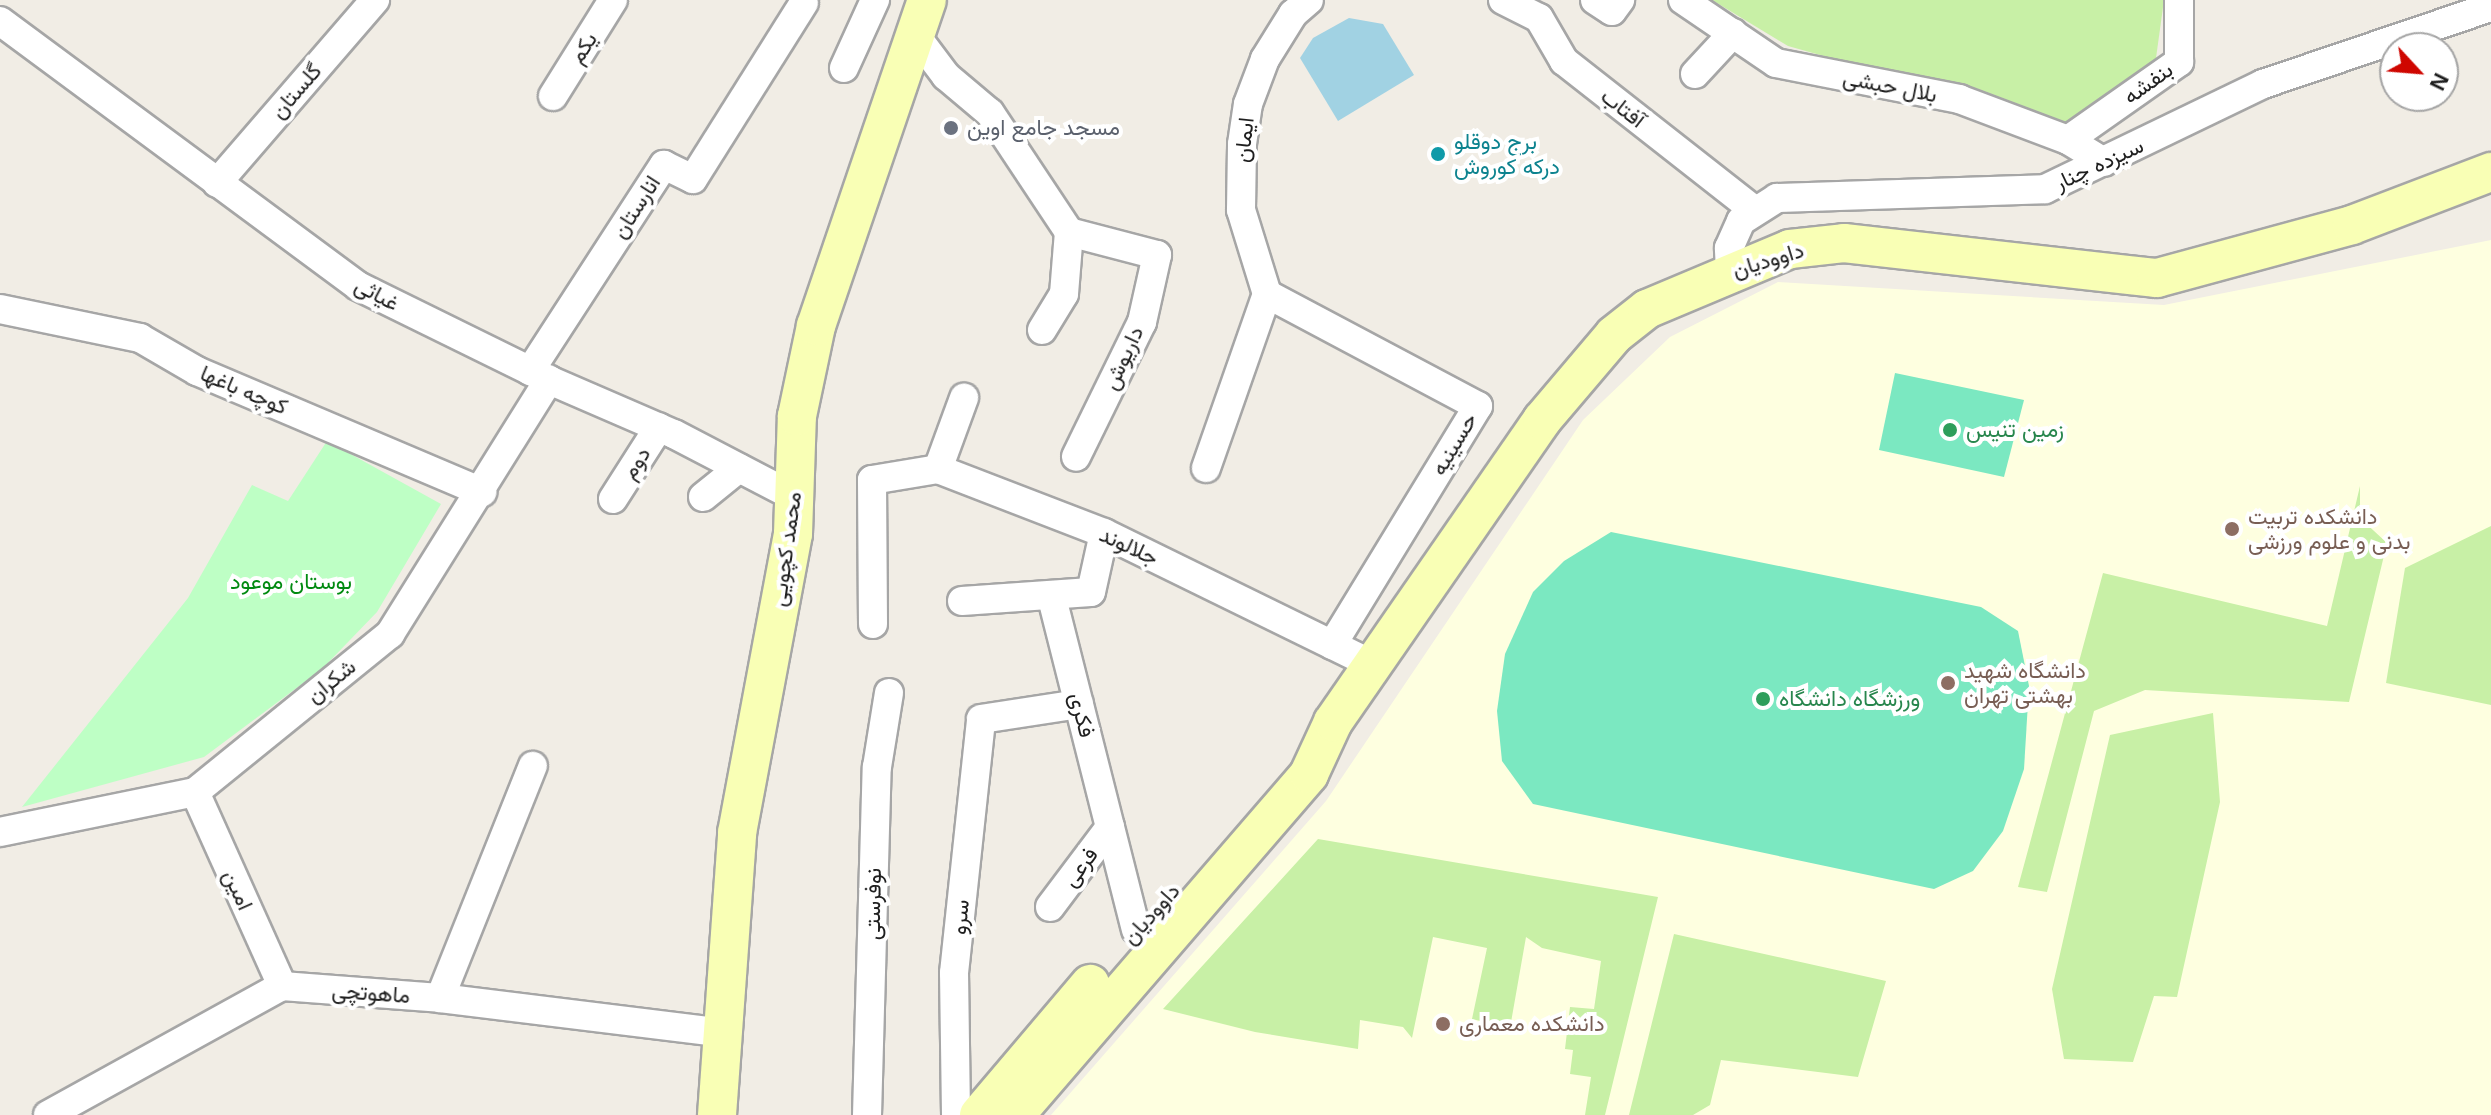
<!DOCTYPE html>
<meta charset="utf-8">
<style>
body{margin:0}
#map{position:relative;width:2491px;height:1115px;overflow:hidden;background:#f1ede5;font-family:Helvetica,Vazirmatn,sans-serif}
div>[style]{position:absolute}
.education>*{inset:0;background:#feffe0}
.grass>*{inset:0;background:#c8f0a6}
.park>*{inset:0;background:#beffc5}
.pitch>*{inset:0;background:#7be8c1}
.water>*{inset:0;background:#a1d2e3}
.roads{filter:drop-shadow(2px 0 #a6a6a6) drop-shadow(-2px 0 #a6a6a6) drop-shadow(0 2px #a6a6a6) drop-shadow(0 -2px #a6a6a6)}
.street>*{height:28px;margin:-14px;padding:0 14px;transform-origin:14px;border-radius:14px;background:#fff}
.secondary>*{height:38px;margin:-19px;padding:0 19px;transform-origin:19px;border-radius:19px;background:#f9ffb5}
.dots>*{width:22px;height:22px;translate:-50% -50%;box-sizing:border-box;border:4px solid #fff;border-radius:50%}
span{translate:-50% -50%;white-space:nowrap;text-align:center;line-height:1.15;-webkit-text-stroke:8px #fff;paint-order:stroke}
.street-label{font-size:22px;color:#1f1f1f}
.worship-label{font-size:22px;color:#5b616d}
.left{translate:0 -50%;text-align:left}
.culture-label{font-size:22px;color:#0d838f}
.leisure-label{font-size:22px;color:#27864d}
.education-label{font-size:22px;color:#785e54}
.park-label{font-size:22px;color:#018a10}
.north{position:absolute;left:2379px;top:32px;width:80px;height:80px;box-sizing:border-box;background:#fff;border:2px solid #a5a5a5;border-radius:50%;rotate:116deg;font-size:22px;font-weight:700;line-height:32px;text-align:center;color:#1f1f1f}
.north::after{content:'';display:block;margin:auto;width:28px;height:36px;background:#cf0600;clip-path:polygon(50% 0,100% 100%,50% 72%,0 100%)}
</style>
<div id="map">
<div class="education">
<div style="clip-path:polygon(2491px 240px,2491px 1115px,1051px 1115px,1326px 801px,1583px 420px,1670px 337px,1778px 282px,2164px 305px)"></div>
</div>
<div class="grass">
<div style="clip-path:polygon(1712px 0,2164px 0,2156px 58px,2073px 126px,1788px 46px)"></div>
<div style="clip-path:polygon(2360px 486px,2360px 518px,2387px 543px,2349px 702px,2145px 690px,2094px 711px,2047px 892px,2018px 887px,2103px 573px,2327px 626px)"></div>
<div style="clip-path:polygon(2491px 526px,2491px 705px,2386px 683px,2405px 568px)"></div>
<div style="clip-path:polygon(2213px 713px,2220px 802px,2177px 997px,2154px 996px,2133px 1062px,2064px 1059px,2052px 989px,2110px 735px)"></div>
<div style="clip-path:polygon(1318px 839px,1658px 897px,1605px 1115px,1585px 1115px,1591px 1077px,1570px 1074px,1573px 1050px,1565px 1049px,1570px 1007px,1594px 1009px,1601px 961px,1542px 948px,1526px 937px,1510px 1028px,1472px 1019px,1487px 948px,1433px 937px,1412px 1038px,1403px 1027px,1360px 1020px,1358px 1049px,1255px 1032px,1163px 1009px)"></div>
<div style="clip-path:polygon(1674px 934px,1886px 981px,1858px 1077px,1721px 1060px,1710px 1105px,1693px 1115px,1629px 1115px)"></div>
</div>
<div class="park">
<div style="clip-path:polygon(327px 441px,441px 504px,377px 612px,322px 669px,204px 757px,22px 807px,188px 598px,252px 485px,288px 501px)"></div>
</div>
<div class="pitch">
<div style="clip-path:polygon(1895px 373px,2024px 400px,2004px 477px,1879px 450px)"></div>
<div style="clip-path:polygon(1611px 532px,1981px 607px,2018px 631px,2029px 686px,2024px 769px,2003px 831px,1973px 871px,1934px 889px,1533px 804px,1502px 761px,1497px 711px,1505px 654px,1533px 592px,1564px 561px)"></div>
</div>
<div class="water">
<div style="clip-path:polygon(1349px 18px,1383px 24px,1414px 75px,1338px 121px,1300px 58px,1313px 38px)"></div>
</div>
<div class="roads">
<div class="street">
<div style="left:1503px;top:0;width:40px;rotate:26.6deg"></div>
<div style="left:1539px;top:18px;width:50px;rotate:59.8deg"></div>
<div style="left:1564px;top:61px;width:241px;rotate:38.1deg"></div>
<div style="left:1595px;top:0;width:20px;rotate:33deg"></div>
<div style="left:1612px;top:11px;width:14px;rotate:-54deg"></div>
<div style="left:1683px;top:0;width:112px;rotate:34.1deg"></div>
<div style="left:1776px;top:63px;width:187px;rotate:11.1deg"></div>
<div style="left:1959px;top:99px;width:116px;rotate:20.6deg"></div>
<div style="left:2068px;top:140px;width:42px;rotate:31.4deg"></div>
<div style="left:0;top:21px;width:445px;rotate:36.5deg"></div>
<div style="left:358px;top:286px;width:213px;rotate:26.2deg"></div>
<div style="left:549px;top:380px;width:136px;rotate:23.4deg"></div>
<div style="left:674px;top:434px;width:136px;rotate:27.5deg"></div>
<div style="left:916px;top:36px;width:50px;rotate:53.1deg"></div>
<div style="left:946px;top:76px;width:57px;rotate:40.1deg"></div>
<div style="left:990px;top:113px;width:143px;rotate:56.4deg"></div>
<div style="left:1069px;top:232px;width:91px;rotate:14.6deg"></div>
<div style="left:1157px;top:255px;width:69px;rotate:102.6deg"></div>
<div style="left:1142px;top:322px;width:150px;rotate:116.1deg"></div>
<div style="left:844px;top:68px;width:75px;rotate:-65.5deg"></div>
<div style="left:1695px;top:74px;width:56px;rotate:-47.2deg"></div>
<div style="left:553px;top:96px;width:113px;rotate:-58deg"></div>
<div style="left:2068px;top:140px;width:136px;rotate:-35.1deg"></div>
<div style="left:2179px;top:62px;width:62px;rotate:-90deg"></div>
<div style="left:217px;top:183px;width:242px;rotate:-49.2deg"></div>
<div style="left:1730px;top:270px;width:22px;rotate:-93deg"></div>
<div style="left:1729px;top:248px;width:30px;rotate:-66deg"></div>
<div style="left:1741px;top:221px;width:43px;rotate:-32.6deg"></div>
<div style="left:1777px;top:198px;width:268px;rotate:-1.9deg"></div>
<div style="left:2045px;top:189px;width:242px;rotate:-25.7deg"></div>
<div style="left:2263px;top:84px;width:241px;rotate:-18.7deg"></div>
<div style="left:1267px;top:294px;width:239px;rotate:28deg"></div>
<div style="left:1478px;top:406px;width:280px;rotate:121.4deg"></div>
<div style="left:1267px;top:294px;width:88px;rotate:-107.2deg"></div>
<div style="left:1241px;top:210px;width:66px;rotate:-89.1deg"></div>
<div style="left:1242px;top:144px;width:40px;rotate:-81.5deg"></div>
<div style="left:1248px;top:104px;width:48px;rotate:-69.3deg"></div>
<div style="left:1265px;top:59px;width:53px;rotate:-58.1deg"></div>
<div style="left:1293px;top:14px;width:21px;rotate:-41deg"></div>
<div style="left:0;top:309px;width:143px;rotate:11.7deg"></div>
<div style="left:140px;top:338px;width:66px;rotate:30.1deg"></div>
<div style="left:197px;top:371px;width:310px;rotate:23deg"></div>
<div style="left:1042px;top:330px;width:42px;rotate:-58.6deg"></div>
<div style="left:1064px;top:294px;width:62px;rotate:-85.4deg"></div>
<div style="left:530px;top:371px;width:246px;rotate:-57deg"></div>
<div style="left:664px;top:165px;width:32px;rotate:26deg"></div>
<div style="left:693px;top:179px;width:208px;rotate:-57.8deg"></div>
<div style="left:1206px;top:468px;width:184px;rotate:-70.7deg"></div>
<div style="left:938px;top:469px;width:76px;rotate:-69.9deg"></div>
<div style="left:703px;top:497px;width:46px;rotate:-38.9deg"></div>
<div style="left:613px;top:499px;width:85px;rotate:-57.4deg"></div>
<div style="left:1052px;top:598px;width:342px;rotate:75.8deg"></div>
<div style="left:962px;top:601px;width:129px;rotate:-4deg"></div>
<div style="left:1091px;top:592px;width:60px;rotate:-77.6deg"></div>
<div style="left:873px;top:624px;width:144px;rotate:-90.4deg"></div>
<div style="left:872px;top:480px;width:67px;rotate:-9.5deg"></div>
<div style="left:938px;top:469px;width:178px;rotate:21.1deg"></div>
<div style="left:1104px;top:533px;width:300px;rotate:26.1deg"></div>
<div style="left:195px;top:792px;width:213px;rotate:65.8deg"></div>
<div style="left:0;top:832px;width:199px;rotate:-11.6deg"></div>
<div style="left:195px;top:792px;width:251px;rotate:-39deg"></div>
<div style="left:390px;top:634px;width:300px;rotate:-58deg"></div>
<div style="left:1050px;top:907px;width:100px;rotate:-53.1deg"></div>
<div style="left:440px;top:998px;width:250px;rotate:-68.2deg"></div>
<div style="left:48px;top:1115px;width:267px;rotate:-28.9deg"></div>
<div style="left:282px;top:986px;width:158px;rotate:4.3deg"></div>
<div style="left:440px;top:998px;width:288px;rotate:7deg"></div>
<div style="left:867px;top:1115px;width:348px;rotate:-88.4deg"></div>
<div style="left:877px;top:767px;width:75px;rotate:-80.8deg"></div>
<div style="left:956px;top:1115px;width:142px;rotate:-90.8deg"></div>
<div style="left:954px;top:973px;width:255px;rotate:-83.9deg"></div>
<div style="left:981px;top:719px;width:99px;rotate:-8.7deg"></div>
</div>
<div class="secondary">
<div style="left:717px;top:1115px;width:283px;rotate:-85.9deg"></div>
<div style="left:737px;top:833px;width:304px;rotate:-79.4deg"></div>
<div style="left:793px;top:534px;width:118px;rotate:-88.1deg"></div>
<div style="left:797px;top:416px;width:92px;rotate:-78.1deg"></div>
<div style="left:816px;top:326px;width:344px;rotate:-71.2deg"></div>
<div style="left:979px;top:1115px;width:172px;rotate:-49.7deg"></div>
<div style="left:1015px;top:1115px;width:450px;rotate:-49.2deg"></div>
<div style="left:1309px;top:774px;width:57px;rotate:-65.2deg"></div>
<div style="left:1333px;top:722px;width:367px;rotate:-55.3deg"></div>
<div style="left:1542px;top:420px;width:111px;rotate:-49.7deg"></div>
<div style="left:1614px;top:335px;width:42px;rotate:-38.2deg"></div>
<div style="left:1647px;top:309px;width:155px;rotate:-22.8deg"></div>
<div style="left:1790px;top:249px;width:54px;rotate:-6.3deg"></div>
<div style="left:1844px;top:243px;width:315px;rotate:6.4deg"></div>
<div style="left:2157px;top:278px;width:202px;rotate:-15.2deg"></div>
<div style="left:2352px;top:225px;width:149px;rotate:-20.9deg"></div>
</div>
</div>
<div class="dots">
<div style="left:951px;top:128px;background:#6b7280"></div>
<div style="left:1438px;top:154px;background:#0f9aa8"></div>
<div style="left:1950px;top:430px;background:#2e9e5b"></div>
<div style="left:2232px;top:529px;background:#8d6e63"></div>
<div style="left:1948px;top:683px;background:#8d6e63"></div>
<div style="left:1763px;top:699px;background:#2e9e5b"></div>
<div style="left:1443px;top:1024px;background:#8d6e63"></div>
</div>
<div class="street-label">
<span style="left:583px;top:48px;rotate:-58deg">یکم</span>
<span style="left:2148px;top:83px;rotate:-36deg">بنفشه</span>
<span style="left:1890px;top:86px;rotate:11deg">بلال حبشی</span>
<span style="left:296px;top:91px;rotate:-49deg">گلستان</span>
<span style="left:1623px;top:108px;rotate:38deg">آفتاب</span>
<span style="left:1244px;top:140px;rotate:-84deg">ایمان</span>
<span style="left:2099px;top:164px;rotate:-25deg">سیزده چنار</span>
<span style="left:636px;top:207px;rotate:-57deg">انارستان</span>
<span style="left:1768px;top:260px;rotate:-17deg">داوودیان</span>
<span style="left:377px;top:294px;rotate:28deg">غیاثی</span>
<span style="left:1123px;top:358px;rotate:-65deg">داریوش</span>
<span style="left:244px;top:390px;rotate:23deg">کوچه باغها</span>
<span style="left:1454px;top:444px;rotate:-59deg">حسینیه</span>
<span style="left:636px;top:463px;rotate:-57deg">دوم</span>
<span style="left:1129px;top:546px;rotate:25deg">جلالوند</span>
<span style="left:786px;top:549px;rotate:-82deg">محمد کچویی</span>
<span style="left:331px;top:681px;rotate:-39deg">شکران</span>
<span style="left:1082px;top:715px;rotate:76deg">فکری</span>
<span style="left:1080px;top:867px;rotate:-53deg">فرعی</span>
<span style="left:238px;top:890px;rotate:66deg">امین</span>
<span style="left:873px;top:904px;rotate:-89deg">نوفرستی</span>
<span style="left:1151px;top:914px;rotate:-48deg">داوودیان</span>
<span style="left:960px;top:917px;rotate:-84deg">سرو</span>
<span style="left:371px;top:993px;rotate:4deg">ماهوتچی</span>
</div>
<div class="worship-label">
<span class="left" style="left:967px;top:128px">مسجد جامع اوین</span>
</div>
<div class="culture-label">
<span class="left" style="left:1454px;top:154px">برج دوقلو<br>درکه کوروش</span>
</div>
<div class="leisure-label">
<span class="left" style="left:1966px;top:430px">زمین تنیس</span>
<span class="left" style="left:1779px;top:699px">ورزشگاه دانشگاه</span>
</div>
<div class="education-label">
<span class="left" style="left:2248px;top:529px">دانشکده تربیت<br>بدنی و علوم ورزشی</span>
<span class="left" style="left:1964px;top:683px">دانشگاه شهید<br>بهشتی تهران</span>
<span class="left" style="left:1459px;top:1024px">دانشکده معماری</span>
</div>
<div class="park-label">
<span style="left:291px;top:582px">بوستان موعود</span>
</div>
<div class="north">N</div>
</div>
